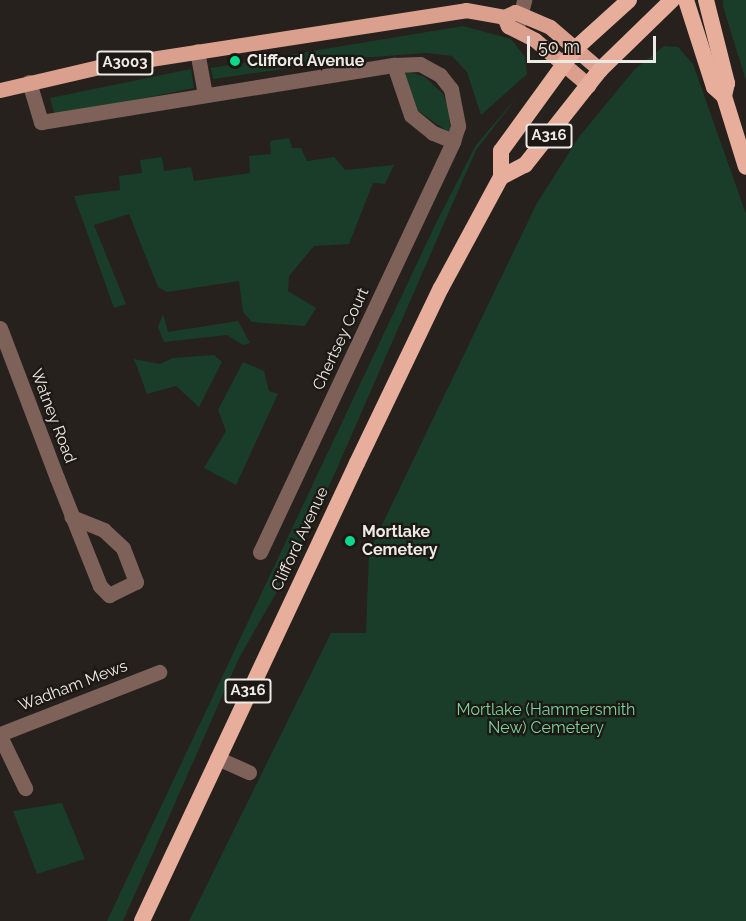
<!DOCTYPE html>
<style>
body{margin:0}
#map{position:relative;width:746px;height:921px;overflow:hidden;background:#26211d;font-family:Raleway,sans-serif}
div>[style]{position:absolute}
.green>*{inset:0;background:#193d29}
.minor>*{height:15px;margin:-7.5px;padding:0 7.5px;transform-origin:7.5px;border-radius:7.5px;background:#7e6158}
.primary>*{height:15px;margin:-7.5px;padding:0 7.5px;transform-origin:7.5px;border-radius:7.5px;background:#dba08d}
.trunk>*{height:16px;margin:-8px;padding:0 8px;transform-origin:8px;border-radius:8px;background:#e8ae9c}
.dots>*{width:16px;height:16px;translate:-50% -50%;box-sizing:border-box;border:3px solid #1d1813;border-radius:50%}
span{translate:-50% -50%;white-space:nowrap;text-align:center;line-height:1.15;-webkit-text-stroke:4.5px #1d1813;paint-order:stroke}
.shield-label span{padding:2px 4px;background:#1d1813;border:2px solid;border-radius:4px;-webkit-text-stroke-width:0}
.shield-label{font-size:15px;color:#edeae6;font-weight:700}
.poi-label{font-size:16px;color:#edeae6;font-weight:700}
.left{translate:0 -50%;text-align:left}
.street-label{font-size:16px;color:#edeae6}
.park-label{font-size:16px;color:#79d59f}
.scale{position:absolute;left:527px;top:36px;width:129px;height:27px;box-sizing:border-box;border:3px solid #edeae6;border-top:0;padding-left:8px;font-size:18px;line-height:21px;white-space:nowrap;color:#edeae6;-webkit-text-stroke:4px #1d1813;paint-order:stroke}
</style>
<div id="map">
<div class="green">
<div style="clip-path:polygon(723px 0,746px 0,746px 81px,723px 6px)"></div>
<div style="clip-path:polygon(463px 26px,511px 39px,525px 57px,527px 74px,481px 115px,467px 72px,452px 56px,427px 53px,360px 58px,213px 79px,211px 68px)"></div>
<div style="clip-path:polygon(664px 46px,678px 47px,693px 64px,746px 214px,746px 921px,189px 921px,331px 633px,366px 633px,369px 552px,537px 203px,579px 137px,634px 70px)"></div>
<div style="clip-path:polygon(191px 69px,194px 88px,55px 116px,50px 98px)"></div>
<div style="clip-path:polygon(403px 70px,425px 77px,443px 94px,449px 107px,450px 133px,418px 111px)"></div>
<div style="clip-path:polygon(518px 96px,476px 150px,335px 473px,287px 574px,239px 658px,123px 921px,107px 921px,436px 223px,476px 145px)"></div>
<div style="clip-path:polygon(289px 138px,292px 148px,301px 148px,307px 161px,334px 157px,345px 170px,394px 165px,385px 184px,373px 183px,349px 244px,314px 246px,289px 276px,288px 291px,316px 308px,305px 326px,252px 322px,243px 312px,239px 281px,167px 292px,158px 287px,129px 214px,94px 225px,126px 304px,114px 308px,74px 196px,120px 190px,119px 176px,142px 173px,140px 160px,162px 157px,164px 171px,191px 167px,194px 181px,250px 173px,249px 156px,271px 154px,270px 141px)"></div>
<div style="clip-path:polygon(163px 314px,168px 332px,238px 321px,250px 343px,243px 345px,227px 335px,164px 342px,158px 327px)"></div>
<div style="clip-path:polygon(214px 355px,222px 362px,199px 407px,176px 386px,147px 394px,134px 359px,160px 364px,173px 358px)"></div>
<div style="clip-path:polygon(243px 362px,264px 371px,269px 391px,278px 394px,236px 485px,204px 468px,226px 431px,218px 410px)"></div>
<div style="clip-path:polygon(62px 803px,85px 859px,37px 874px,13px 811px)"></div>
</div>
<div class="minor">
<div style="left:517px;top:27px;width:28px;rotate:-75deg"></div>
<div style="left:197px;top:51px;width:44px;rotate:79.5deg"></div>
<div style="left:29px;top:82px;width:42px;rotate:73.3deg"></div>
<div style="left:41px;top:122px;width:358px;rotate:-9.2deg"></div>
<div style="left:394px;top:65px;width:26px;rotate:-2deg"></div>
<div style="left:420px;top:64px;width:23px;rotate:29deg"></div>
<div style="left:440px;top:75px;width:18px;rotate:52deg"></div>
<div style="left:451px;top:89px;width:38px;rotate:79deg"></div>
<div style="left:458px;top:126px;width:16px;rotate:108deg"></div>
<div style="left:453px;top:141px;width:22px;rotate:-158deg"></div>
<div style="left:433px;top:133px;width:28px;rotate:-141deg"></div>
<div style="left:411px;top:115px;width:53px;rotate:-108.8deg"></div>
<div style="left:0;top:328px;width:160px;rotate:69.2deg"></div>
<div style="left:57px;top:478px;width:116px;rotate:68.3deg"></div>
<div style="left:100px;top:586px;width:13px;rotate:45deg"></div>
<div style="left:109px;top:595px;width:30px;rotate:-26deg"></div>
<div style="left:136px;top:582px;width:36px;rotate:-111deg"></div>
<div style="left:123px;top:548px;width:26px;rotate:-137deg"></div>
<div style="left:104px;top:530px;width:35px;rotate:-158deg"></div>
<div style="left:260px;top:552px;width:454px;rotate:-64.8deg"></div>
<div style="left:0;top:734px;width:171px;rotate:-21.3deg"></div>
<div style="left:0;top:736px;width:58px;rotate:64.3deg"></div>
<div style="left:217px;top:758px;width:35px;rotate:24deg"></div>
</div>
<div class="primary">
<div style="left:504px;top:17px;width:10px;rotate:66deg"></div>
<div style="left:508px;top:26px;width:30px;rotate:27deg"></div>
<div style="left:535px;top:40px;width:70px;rotate:40.3deg"></div>
<div style="left:0;top:90px;width:102px;rotate:-13.1deg"></div>
<div style="left:99px;top:67px;width:371px;rotate:-8.8deg"></div>
<div style="left:466px;top:10px;width:39px;rotate:10deg"></div>
<div style="left:504px;top:17px;width:12px;rotate:-24deg"></div>
<div style="left:515px;top:12px;width:38px;rotate:23deg"></div>
<div style="left:550px;top:27px;width:66px;rotate:40.7deg"></div>
</div>
<div class="trunk">
<div style="left:686px;top:0;width:91px;rotate:72.2deg"></div>
<div style="left:714px;top:87px;width:13px;rotate:42deg"></div>
<div style="left:706px;top:0;width:86px;rotate:75.8deg"></div>
<div style="left:727px;top:83px;width:13px;rotate:103deg"></div>
<div style="left:724px;top:96px;width:74px;rotate:72.8deg"></div>
<div style="left:501px;top:177px;width:27px;rotate:-27deg"></div>
<div style="left:525px;top:165px;width:121px;rotate:-51.7deg"></div>
<div style="left:600px;top:70px;width:100px;rotate:-44.2deg"></div>
<div style="left:142px;top:921px;width:506px;rotate:-64.85deg"></div>
<div style="left:357px;top:463px;width:194px;rotate:-64.4deg"></div>
<div style="left:441px;top:288px;width:126px;rotate:-61.6deg"></div>
<div style="left:501px;top:177px;width:26px;rotate:-90deg"></div>
<div style="left:501px;top:151px;width:126px;rotate:-54deg"></div>
<div style="left:575px;top:49px;width:73px;rotate:-42.2deg"></div>
</div>
<div class="dots">
<div style="left:235px;top:61px;background:#0cd98a"></div>
<div style="left:350px;top:541px;background:#0cd98a"></div>
</div>
<div class="shield-label">
<span style="left:125px;top:63px">A3003</span>
<span style="left:549px;top:136px">A316</span>
<span style="left:248px;top:691px">A316</span>
</div>
<div class="poi-label">
<span class="left" style="left:247px;top:61px">Clifford Avenue</span>
<span class="left" style="left:362px;top:541px">Mortlake<br>Cemetery</span>
</div>
<div class="street-label">
<span style="left:341px;top:339px;rotate:-65deg">Chertsey Court</span>
<span style="left:53px;top:416px;rotate:69deg">Watney Road</span>
<span style="left:300px;top:539px;rotate:-65deg">Clifford Avenue</span>
<span style="left:73px;top:686px;rotate:-21deg">Wadham Mews</span>
</div>
<div class="park-label">
<span style="left:546px;top:719px">Mortlake (Hammersmith<br>New) Cemetery</span>
</div>
<div class="scale">50 m</div>
</div>
